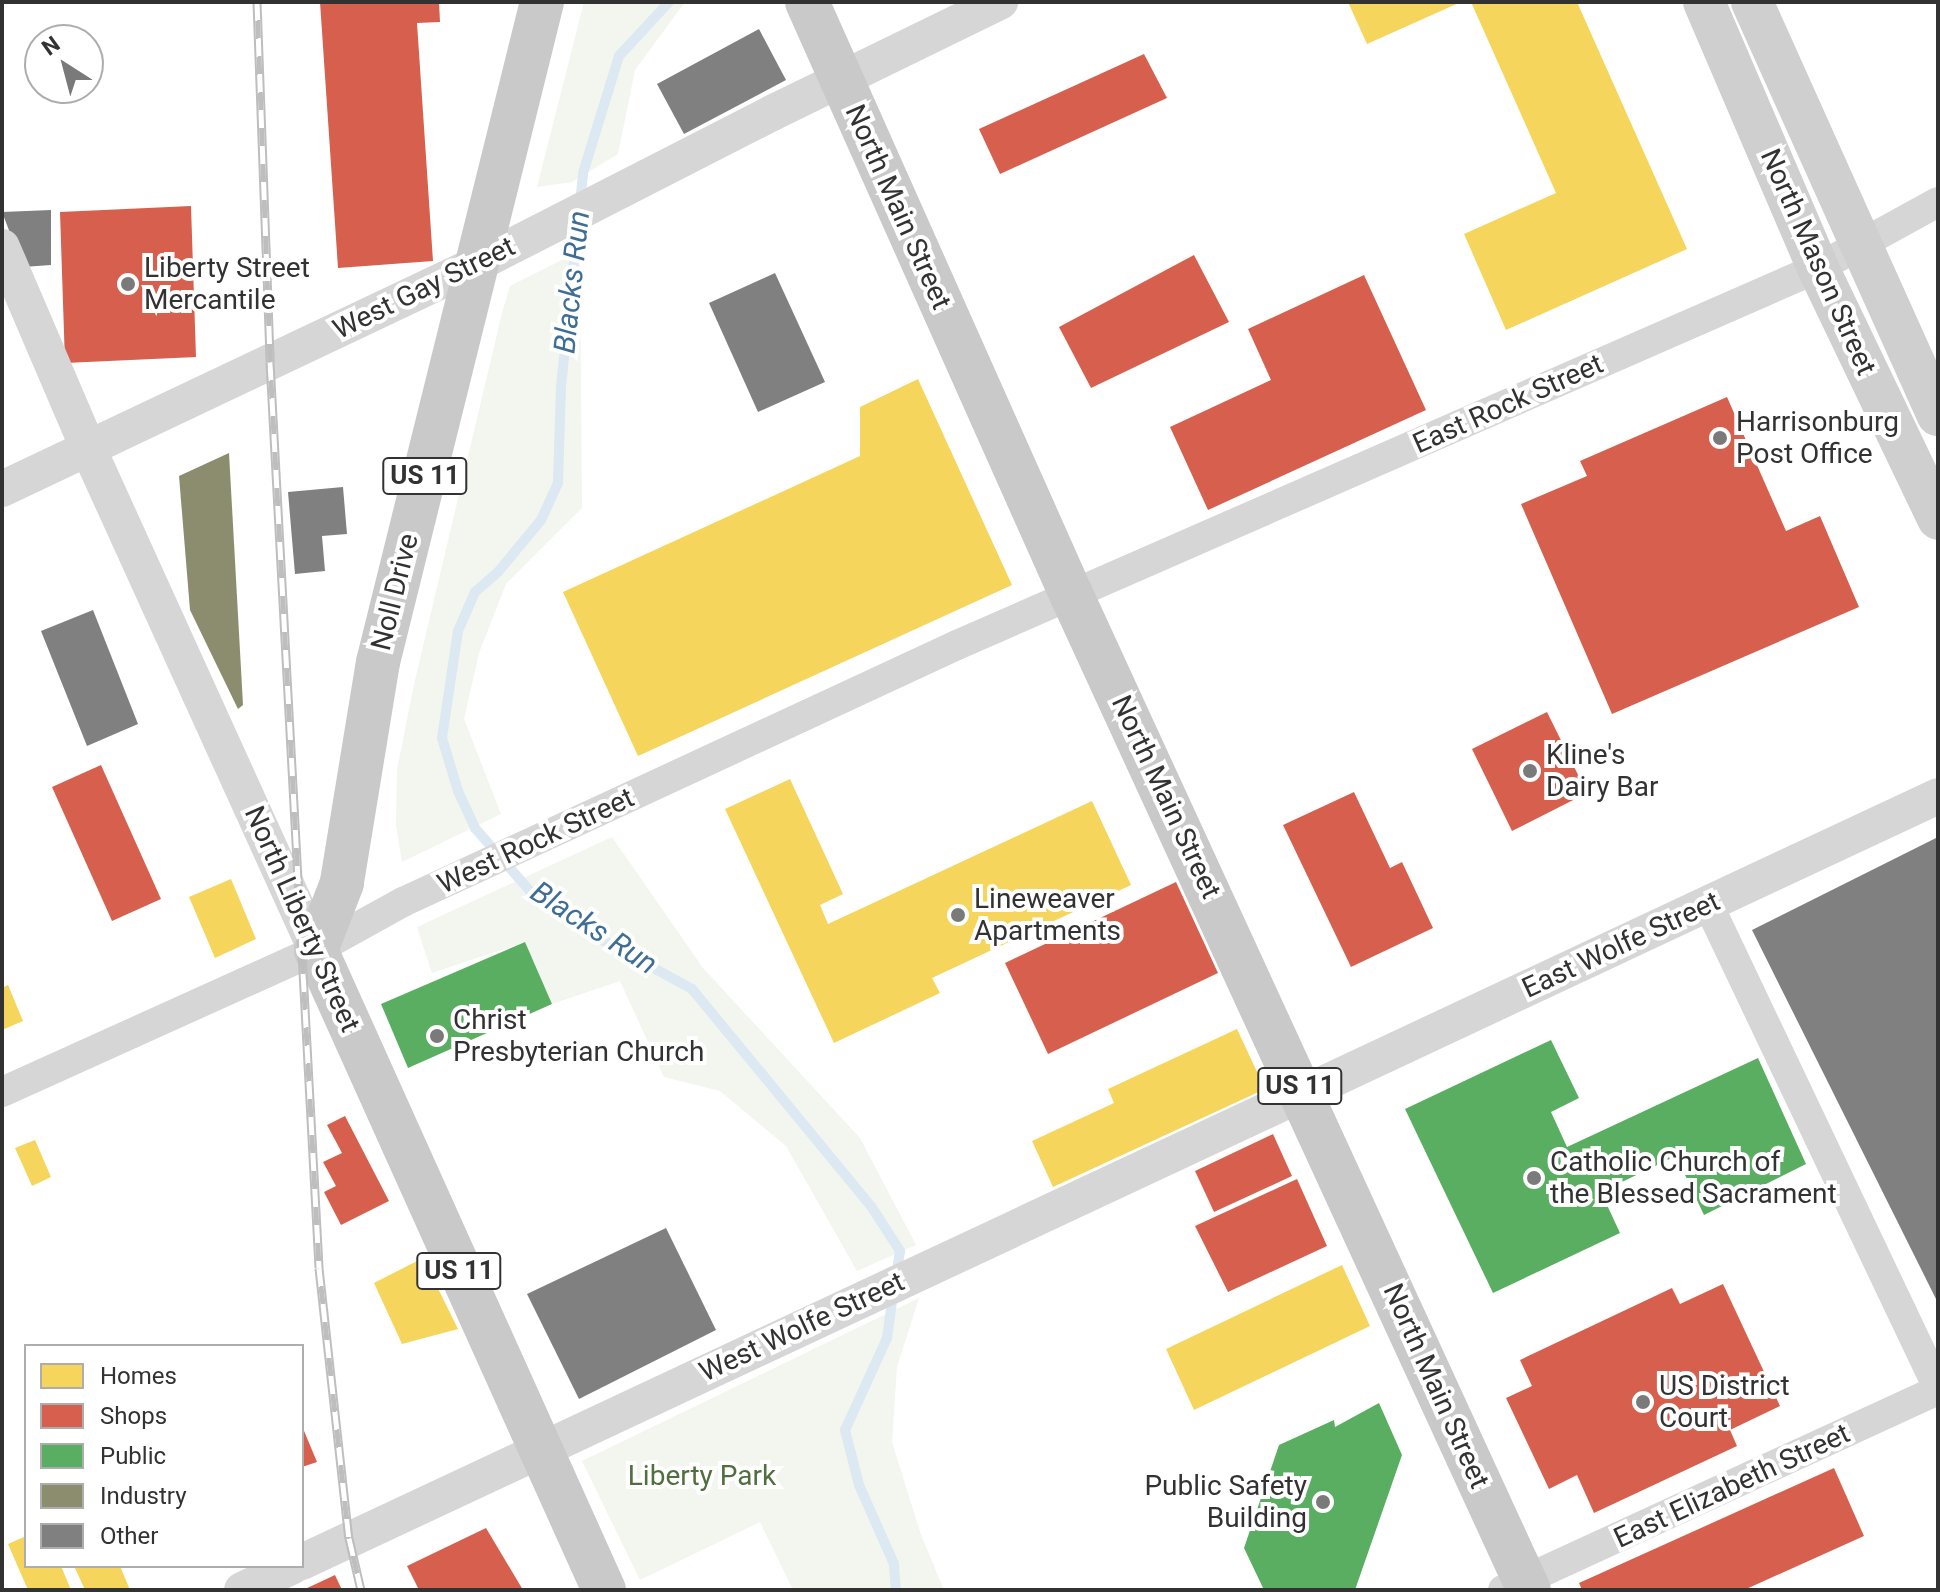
<!DOCTYPE html>
<style>
body{margin:0}
#map{position:relative;width:1940px;height:1592px;overflow:hidden;background:#fff;font-family:Roboto,sans-serif}
div>[style]{position:absolute}
.green>*{inset:0;background:#f2f6ee}
.homes>*{inset:0;background:#f6d55c}
.shops>*{inset:0;background:#d6604d}
.public>*{inset:0;background:#5aae61}
.industry>*{inset:0;background:#8c8c6e}
.stream>*{height:10px;margin:-5px;padding:0 5px;transform-origin:5px;border-radius:5px;background:#dce8f2}
.building>*{inset:0;background:#808080}
.minor>*{height:30px;margin:-15px;padding:0 15px;transform-origin:15px;border-radius:15px;background:#d6d6d6}
.tertiary>*{height:36px;margin:-18px;padding:0 18px;transform-origin:18px;border-radius:18px;background:#d6d6d6}
.secondary>*{height:42px;margin:-21px;padding:0 21px;transform-origin:21px;border-radius:21px;background:#cfcfcf}
.primary>*{height:44px;margin:-22px;padding:0 22px;transform-origin:22px;border-radius:22px;background:#c9c9c9}
.rail>*{height:9px;margin-top:-4.5px;transform-origin:0;background:repeating-linear-gradient(90deg,#fff 0 18px,#bebebe 0 36px);box-sizing:border-box;border-block:2px solid #bebebe}
.dots>*{width:22px;height:22px;translate:-50% -50%;box-sizing:border-box;border:4px solid #fff;border-radius:50%}
span{translate:-50% -50%;white-space:nowrap;text-align:center;line-height:1.15;-webkit-text-stroke:8px #fff;paint-order:stroke}
.shield-label span{padding:2px 6px;background:#fff;border:2px solid;border-radius:6px;-webkit-text-stroke-width:0}
.shield-label{font-size:26px;color:#323232;font-weight:700}
.street-label{font-size:28px;color:#323232}
.poi-label{font-size:28px;color:#323232}
.left{translate:0 -50%;text-align:left}
.right{translate:-100% -50%;text-align:right}
.park-label{font-size:28px;color:#516e3e}
.water-label{font-size:30px;color:#3e6d95;font-style:italic}
.frame{position:absolute;inset:0;border:4px solid #323232;pointer-events:none}
.legend{position:absolute;left:24px;top:1344px;width:280px;height:224px;box-sizing:border-box;background:#fff;border:2px solid #adadad;margin:0;padding:10px 14px;list-style:none;font-size:24px;color:#323232}
.legend li{display:flex;align-items:center;gap:16px;height:40px}
.legend b{width:40px;border:2px solid #adadad}
.north{position:absolute;left:24px;top:24px;width:80px;height:80px;box-sizing:border-box;background:#fff;border:2px solid #adadad;border-radius:50%;rotate:324deg;font-size:22px;font-weight:700;line-height:32px;text-align:center;color:#323232}
.north::after{content:'';display:block;margin:auto;width:28px;height:36px;background:#7a7a7a;clip-path:polygon(50% 0,100% 100%,50% 72%,0 100%)}
</style>
<div id="map">
<div class="green">
<div style="clip-path:polygon(584px 2px,685px 2px,635px 70px,618px 154px,572px 182px,537px 187px)"></div>
<div style="clip-path:polygon(584px 249px,580px 264px,582px 508px,506px 584px,479px 653px,464px 719px,501px 814px,402px 862px,396px 825px,397px 770px,415px 680px,502px 313px,510px 286px)"></div>
<div style="clip-path:polygon(612px 837px,703px 968px,860px 1138px,916px 1245px,857px 1271px,786px 1146px,720px 1091px,664px 1077px,620px 981px,552px 1004px,525px 942px,432px 973px,417px 927px)"></div>
<div style="clip-path:polygon(919px 1298px,897px 1367px,892px 1442px,921px 1535px,944px 1590px,793px 1590px,760px 1522px,640px 1580px,582px 1461px)"></div>
</div>
<div class="homes">
<div style="clip-path:polygon(1348px 2px,1461px 2px,1367px 44px)"></div>
<div style="clip-path:polygon(1471px 2px,1577px 2px,1687px 249px,1506px 330px,1464px 234px,1556px 193px)"></div>
<div style="clip-path:polygon(918px 379px,1012px 585px,638px 756px,563px 592px,860px 456px,860px 407px)"></div>
<div style="clip-path:polygon(790px 779px,843px 894px,820px 905px,828px 924px,1092px 801px,1131px 885px,932px 978px,940px 993px,834px 1043px,725px 809px)"></div>
<div style="clip-path:polygon(231px 879px,256px 939px,215px 958px,189px 897px)"></div>
<div style="clip-path:polygon(8px 985px,23px 1021px,2px 1030px,2px 988px)"></div>
<div style="clip-path:polygon(1237px 1029px,1265px 1089px,1053px 1187px,1032px 1141px,1114px 1103px,1108px 1089px)"></div>
<div style="clip-path:polygon(35px 1140px,51px 1177px,32px 1186px,15px 1148px)"></div>
<div style="clip-path:polygon(423px 1258px,458px 1329px,402px 1344px,374px 1283px)"></div>
<div style="clip-path:polygon(1342px 1265px,1370px 1326px,1194px 1410px,1166px 1349px)"></div>
<div style="clip-path:polygon(26px 1536px,26px 1566px,61px 1566px,71px 1590px,28px 1590px,8px 1544px)"></div>
<div style="clip-path:polygon(81px 1566px,120px 1566px,130px 1590px,85px 1590px,75px 1568px)"></div>
</div>
<div class="shops">
<div style="clip-path:polygon(320px 2px,439px 2px,440px 22px,417px 23px,433px 261px,338px 268px)"></div>
<div style="clip-path:polygon(1144px 54px,1167px 98px,1000px 174px,979px 129px)"></div>
<div style="clip-path:polygon(191px 206px,196px 357px,65px 363px,60px 212px)"></div>
<div style="clip-path:polygon(1194px 255px,1229px 322px,1091px 388px,1059px 327px)"></div>
<div style="clip-path:polygon(1364px 275px,1426px 410px,1208px 510px,1170px 427px,1271px 380px,1248px 329px)"></div>
<div style="clip-path:polygon(1727px 397px,1786px 531px,1820px 516px,1859px 607px,1612px 714px,1521px 504px,1587px 476px,1580px 461px)"></div>
<div style="clip-path:polygon(1547px 712px,1587px 793px,1512px 831px,1472px 749px)"></div>
<div style="clip-path:polygon(101px 765px,161px 899px,112px 921px,52px 787px)"></div>
<div style="clip-path:polygon(1354px 792px,1390px 868px,1402px 862px,1433px 928px,1351px 967px,1283px 825px)"></div>
<div style="clip-path:polygon(1176px 882px,1218px 973px,1048px 1054px,1005px 963px)"></div>
<div style="clip-path:polygon(345px 1116px,389px 1201px,341px 1225px,324px 1192px,336px 1186px,323px 1162px,342px 1153px,327px 1125px)"></div>
<div style="clip-path:polygon(1273px 1134px,1292px 1176px,1214px 1212px,1195px 1171px)"></div>
<div style="clip-path:polygon(1297px 1179px,1327px 1246px,1228px 1292px,1195px 1226px)"></div>
<div style="clip-path:polygon(1723px 1284px,1780px 1406px,1730px 1430px,1737px 1446px,1594px 1513px,1577px 1475px,1549px 1489px,1506px 1398px,1532px 1386px,1520px 1360px,1672px 1288px,1680px 1304px)"></div>
<div style="clip-path:polygon(302px 1426px,317px 1462px,302px 1467px)"></div>
<div style="clip-path:polygon(1834px 1468px,1864px 1536px,1744px 1590px,1582px 1590px,1579px 1583px)"></div>
<div style="clip-path:polygon(486px 1528px,523px 1590px,419px 1590px,407px 1566px)"></div>
<div style="clip-path:polygon(335px 1575px,342px 1590px,303px 1590px)"></div>
</div>
<div class="public">
<div style="clip-path:polygon(525px 942px,552px 1004px,408px 1068px,381px 1004px)"></div>
<div style="clip-path:polygon(1551px 1040px,1579px 1098px,1551px 1112px,1567px 1147px,1758px 1058px,1806px 1164px,1704px 1215px,1676px 1156px,1601px 1192px,1620px 1233px,1493px 1293px,1405px 1109px)"></div>
<div style="clip-path:polygon(1379px 1403px,1402px 1455px,1355px 1590px,1264px 1590px,1244px 1548px,1279px 1445px,1334px 1420px,1335px 1427px)"></div>
</div>
<div class="industry">
<div style="clip-path:polygon(229px 453px,243px 705px,238px 709px,190px 610px,179px 476px)"></div>
</div>
<div class="stream">
<div style="left:580px;top:203px;width:30px;rotate:-84deg"></div>
<div style="left:583px;top:173px;width:122px;rotate:-72.9deg"></div>
<div style="left:619px;top:56px;width:74px;rotate:-47.2deg"></div>
<div style="left:578px;top:222px;width:166px;rotate:95.9deg"></div>
<div style="left:561px;top:387px;width:96px;rotate:91.8deg"></div>
<div style="left:558px;top:483px;width:41px;rotate:114.7deg"></div>
<div style="left:541px;top:520px;width:67px;rotate:129.6deg"></div>
<div style="left:498px;top:572px;width:30px;rotate:139deg"></div>
<div style="left:475px;top:592px;width:43px;rotate:113.6deg"></div>
<div style="left:458px;top:631px;width:108px;rotate:98.5deg"></div>
<div style="left:442px;top:738px;width:55px;rotate:73.2deg"></div>
<div style="left:458px;top:791px;width:41px;rotate:65.3deg"></div>
<div style="left:475px;top:828px;width:84px;rotate:48.9deg"></div>
<div style="left:530px;top:891px;width:81px;rotate:34.5deg"></div>
<div style="left:597px;top:937px;width:108px;rotate:28.7deg"></div>
<div style="left:692px;top:989px;width:281px;rotate:50.5deg"></div>
<div style="left:871px;top:1206px;width:54px;rotate:57.2deg"></div>
<div style="left:900px;top:1251px;width:25px;rotate:99deg"></div>
<div style="left:893px;top:1295px;width:43px;rotate:97.9deg"></div>
<div style="left:887px;top:1338px;width:101px;rotate:114.5deg"></div>
<div style="left:845px;top:1430px;width:57px;rotate:75.7deg"></div>
<div style="left:859px;top:1485px;width:86px;rotate:66.1deg"></div>
<div style="left:894px;top:1564px;width:26px;rotate:86deg"></div>
</div>
<div class="building">
<div style="clip-path:polygon(759px 29px,786px 80px,684px 134px,657px 84px)"></div>
<div style="clip-path:polygon(51px 210px,51px 265px,23px 267px,2px 212px)"></div>
<div style="clip-path:polygon(775px 273px,825px 382px,758px 412px,709px 303px)"></div>
<div style="clip-path:polygon(343px 487px,347px 534px,322px 536px,325px 571px,295px 574px,288px 492px)"></div>
<div style="clip-path:polygon(93px 610px,138px 724px,87px 746px,41px 631px)"></div>
<div style="clip-path:polygon(1938px 837px,1938px 1303px,1752px 930px)"></div>
<div style="clip-path:polygon(666px 1228px,716px 1330px,579px 1399px,527px 1294px)"></div>
</div>
<div class="minor">
<div style="left:1708px;top:904px;width:536px;rotate:64.58deg"></div>
<div style="left:2px;top:1092px;width:345px;rotate:-24.3deg"></div>
<div style="left:316px;top:950px;width:99px;rotate:-28.9deg"></div>
<div style="left:403px;top:902px;width:611px;rotate:-24.89deg"></div>
<div style="left:957px;top:645px;width:940px;rotate:-23.65deg"></div>
<div style="left:1818px;top:268px;width:137px;rotate:-28.8deg"></div>
<div style="left:1503px;top:1590px;width:479px;rotate:-24.7deg"></div>
</div>
<div class="tertiary">
<div style="left:2px;top:247px;width:219px;rotate:66.8deg"></div>
<div style="left:88px;top:448px;width:551px;rotate:65.57deg"></div>
<div style="left:2px;top:489px;width:526px;rotate:-25.35deg"></div>
<div style="left:477px;top:264px;width:331px;rotate:-27.1deg"></div>
<div style="left:772px;top:113px;width:254px;rotate:-26deg"></div>
<div style="left:302px;top:1562px;width:1806px;rotate:-25.09deg"></div>
<div style="left:242px;top:1590px;width:56px;rotate:-25.2deg"></div>
</div>
<div class="secondary">
<div style="left:1704px;top:2px;width:289px;rotate:66.8deg"></div>
<div style="left:1818px;top:268px;width:278px;rotate:64.4deg"></div>
<div style="left:1752px;top:2px;width:453px;rotate:65.8deg"></div>
</div>
<div class="primary">
<div style="left:542px;top:2px;width:680px;rotate:103.95deg"></div>
<div style="left:378px;top:662px;width:224px;rotate:99.3deg"></div>
<div style="left:342px;top:883px;width:72px;rotate:111.2deg"></div>
<div style="left:316px;top:950px;width:702px;rotate:65.77deg"></div>
<div style="left:807px;top:2px;width:648px;rotate:65.97deg"></div>
<div style="left:1071px;top:594px;width:1096px;rotate:65.31deg"></div>
</div>
<div class="rail">
<div style="left:257px;top:2px;width:360px;rotate:87.9deg"></div>
<div style="left:270px;top:362px;width:907px;rotate:86.9deg"></div>
<div style="left:319px;top:1268px;width:272px;rotate:83.7deg"></div>
<div style="left:349px;top:1538px;width:53px;rotate:77deg"></div>
</div>
<div class="dots">
<div style="left:128px;top:284px;background:#7a7a7a"></div>
<div style="left:1720px;top:438px;background:#7a7a7a"></div>
<div style="left:1530px;top:771px;background:#7a7a7a"></div>
<div style="left:958px;top:915px;background:#7a7a7a"></div>
<div style="left:437px;top:1036px;background:#7a7a7a"></div>
<div style="left:1534px;top:1178px;background:#7a7a7a"></div>
<div style="left:1643px;top:1402px;background:#7a7a7a"></div>
<div style="left:1323px;top:1502px;background:#7a7a7a"></div>
</div>
<div class="shield-label">
<span style="left:425px;top:476px">US 11</span>
<span style="left:1300px;top:1086px">US 11</span>
<span style="left:459px;top:1271px">US 11</span>
</div>
<div class="street-label">
<span style="left:898px;top:207px;rotate:66deg">North Main Street</span>
<span style="left:1818px;top:262px;rotate:66deg">North Mason Street</span>
<span style="left:424px;top:288px;rotate:-26deg">West Gay Street</span>
<span style="left:1508px;top:404px;rotate:-24deg">East Rock Street</span>
<span style="left:395px;top:592px;rotate:-76deg">Noll Drive</span>
<span style="left:1166px;top:797px;rotate:65deg">North Main Street</span>
<span style="left:536px;top:841px;rotate:-25deg">West Rock Street</span>
<span style="left:302px;top:919px;rotate:66deg">North Liberty Street</span>
<span style="left:1621px;top:945px;rotate:-25deg">East Wolfe Street</span>
<span style="left:802px;top:1327px;rotate:-25deg">West Wolfe Street</span>
<span style="left:1436px;top:1386px;rotate:66deg">North Main Street</span>
<span style="left:1732px;top:1486px;rotate:-25deg">East Elizabeth Street</span>
</div>
<div class="poi-label">
<span class="left" style="left:144px;top:284px">Liberty Street<br>Mercantile</span>
<span class="left" style="left:1736px;top:438px">Harrisonburg<br>Post Office</span>
<span class="left" style="left:1546px;top:771px">Kline's<br>Dairy Bar</span>
<span class="left" style="left:974px;top:915px">Lineweaver<br>Apartments</span>
<span class="left" style="left:453px;top:1036px">Christ<br>Presbyterian Church</span>
<span class="left" style="left:1550px;top:1178px">Catholic Church of<br>the Blessed Sacrament</span>
<span class="left" style="left:1659px;top:1402px">US District<br>Court</span>
<span class="right" style="left:1307px;top:1502px">Public Safety<br>Building</span>
</div>
<div class="park-label">
<span style="left:702px;top:1476px">Liberty Park</span>
</div>
<div class="water-label">
<span style="left:572px;top:282px;rotate:-84deg">Blacks Run</span>
<span style="left:594px;top:928px;rotate:33deg">Blacks Run</span>
</div>
<div class="frame"></div>
<ul class="legend">
<li><b style="height:22px;background:#f6d55c"></b>Homes</li>
<li><b style="height:22px;background:#d6604d"></b>Shops</li>
<li><b style="height:22px;background:#5aae61"></b>Public</li>
<li><b style="height:22px;background:#8c8c6e"></b>Industry</li>
<li><b style="height:22px;background:#808080"></b>Other</li>
</ul>
<div class="north">N</div>
</div>
